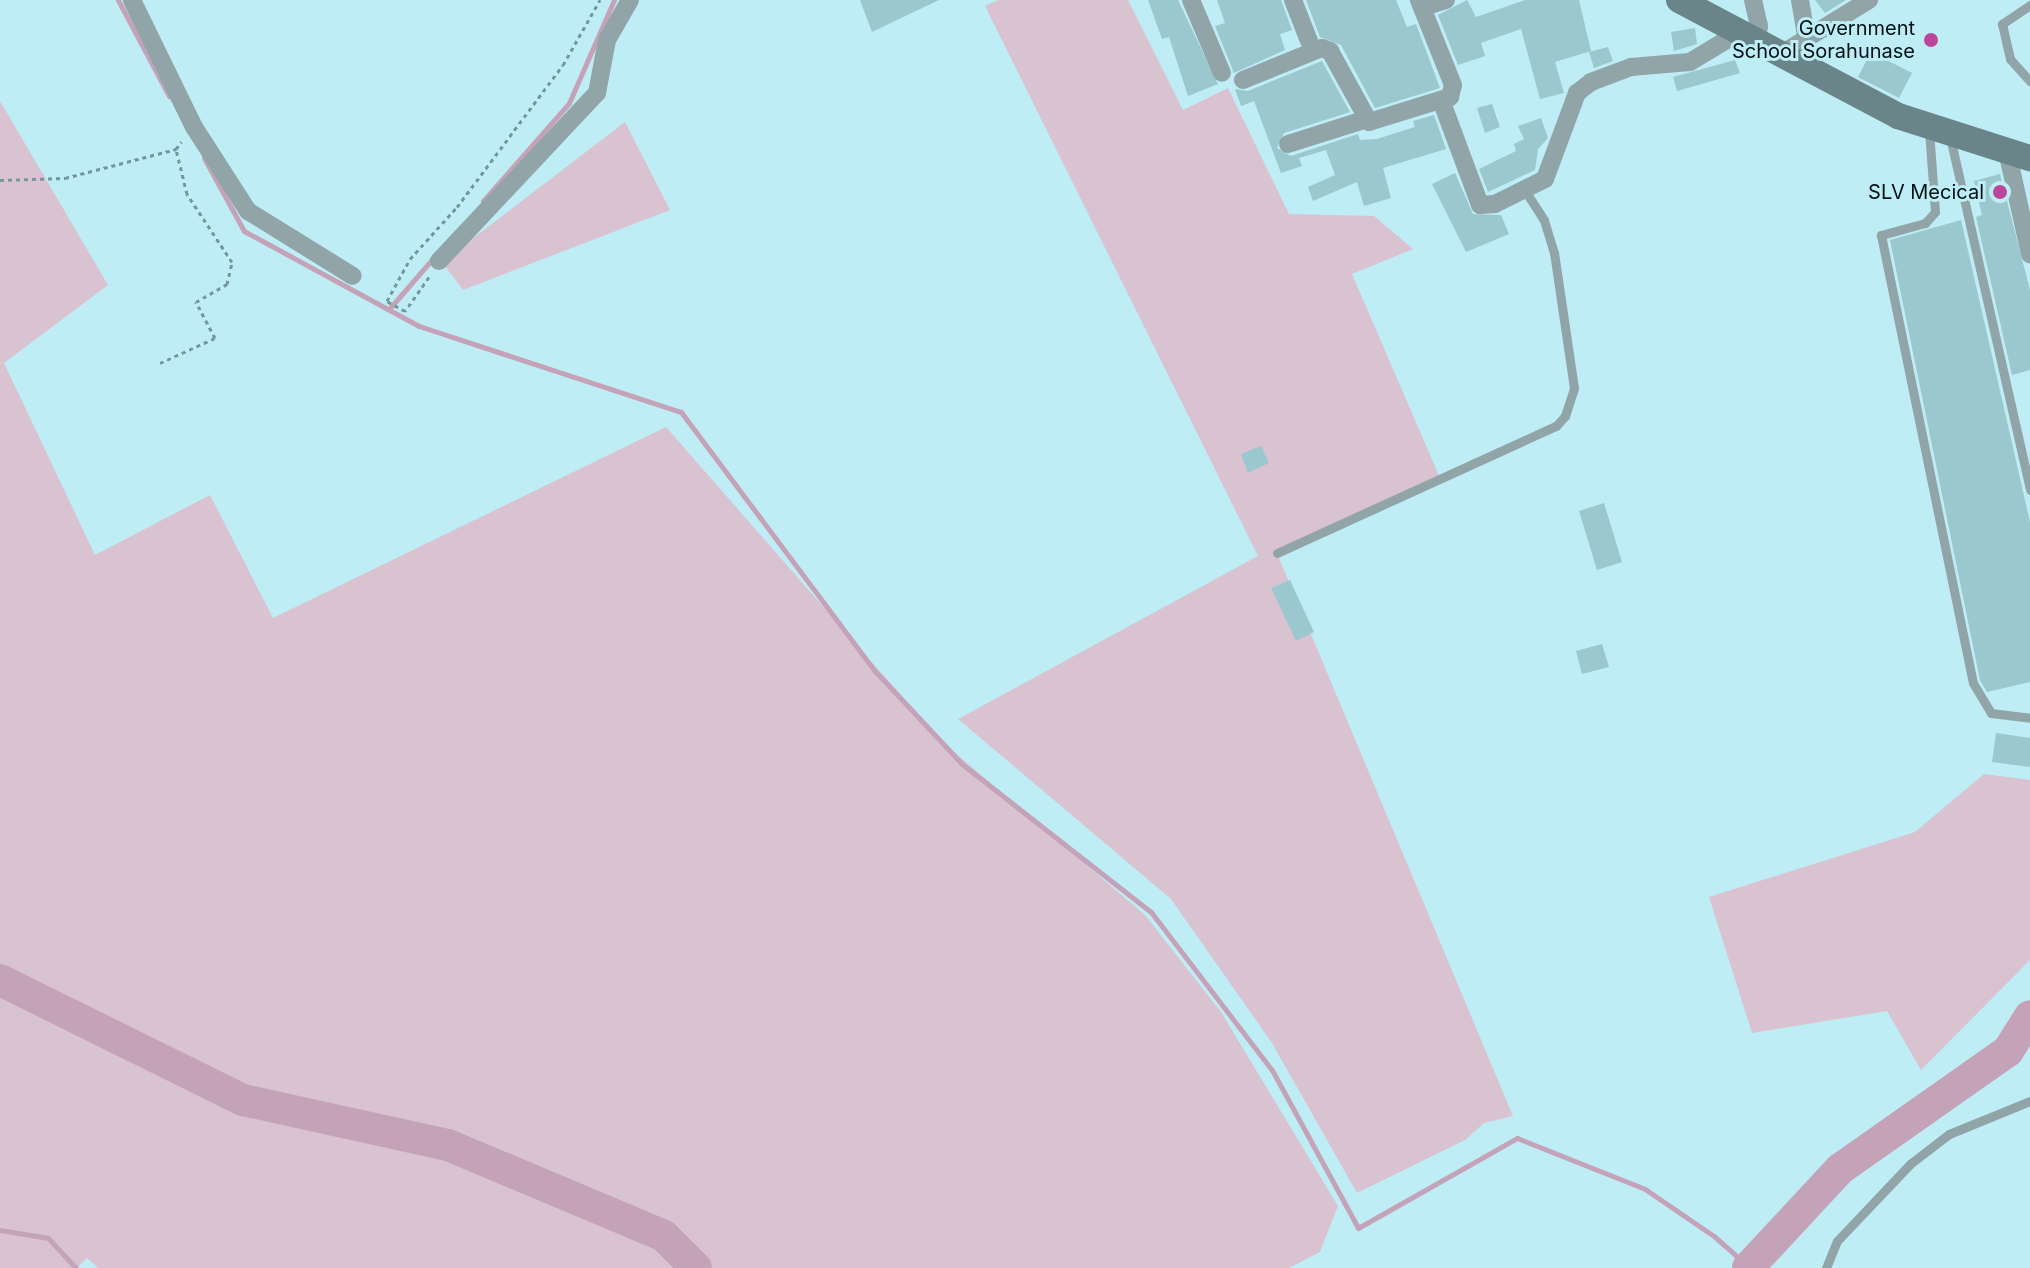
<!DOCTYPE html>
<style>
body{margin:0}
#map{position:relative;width:2030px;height:1268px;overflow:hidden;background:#beedf5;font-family:Inter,sans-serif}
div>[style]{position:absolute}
.green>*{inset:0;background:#d9c3d1}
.stream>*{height:5px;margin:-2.5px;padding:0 2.5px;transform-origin:2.5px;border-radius:2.5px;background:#c4a3b8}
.river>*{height:32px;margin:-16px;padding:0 16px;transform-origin:16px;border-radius:16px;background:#c4a3b8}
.building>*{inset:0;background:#9bc7ce}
.path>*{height:3px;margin-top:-1.5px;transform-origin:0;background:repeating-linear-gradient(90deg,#74979d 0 4px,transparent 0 8px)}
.lane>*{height:9px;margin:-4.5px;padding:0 4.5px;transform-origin:4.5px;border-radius:4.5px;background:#91a4a7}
.street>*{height:18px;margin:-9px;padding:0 9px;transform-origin:9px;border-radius:9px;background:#91a4a7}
.secondary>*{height:26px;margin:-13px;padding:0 13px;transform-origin:13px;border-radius:13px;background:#698589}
.dots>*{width:22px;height:22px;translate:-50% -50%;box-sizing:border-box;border:4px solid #beedf5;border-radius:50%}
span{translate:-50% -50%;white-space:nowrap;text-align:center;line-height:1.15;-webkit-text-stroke:6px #beedf5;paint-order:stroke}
.poi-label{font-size:20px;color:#021214}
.right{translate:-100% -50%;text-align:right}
</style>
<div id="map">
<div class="green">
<div style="clip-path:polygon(998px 0,1128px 0,1183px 110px,1228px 88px,1289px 214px,1374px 216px,1413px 249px,1352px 274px,1440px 478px,1279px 558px,1513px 1116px,1484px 1123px,1465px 1140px,1357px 1193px,1272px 1043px,1171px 899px,958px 719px,1258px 556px,985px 6px)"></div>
<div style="clip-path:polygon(0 101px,108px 285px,4px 363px,95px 555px,210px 495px,273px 618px,666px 427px,940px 740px,1145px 915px,1221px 1012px,1338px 1206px,1320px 1252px,1289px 1268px,98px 1268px,87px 1258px,77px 1268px,0 1268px)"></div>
<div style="clip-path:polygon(625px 122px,670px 210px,463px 290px,442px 262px)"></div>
<div style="clip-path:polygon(1984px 774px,2030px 780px,2030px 960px,1921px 1070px,1887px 1011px,1752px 1033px,1709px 897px,1915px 832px)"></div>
</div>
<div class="stream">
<div style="left:118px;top:0;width:109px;rotate:62deg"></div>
<div style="left:204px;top:158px;width:83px;rotate:61.3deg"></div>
<div style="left:244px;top:231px;width:199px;rotate:28.5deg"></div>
<div style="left:419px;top:326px;width:276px;rotate:18.2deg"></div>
<div style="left:681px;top:412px;width:324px;rotate:53.2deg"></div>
<div style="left:875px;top:671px;width:127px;rotate:46.9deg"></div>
<div style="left:962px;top:764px;width:240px;rotate:38.1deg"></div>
<div style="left:1151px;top:912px;width:199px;rotate:52.6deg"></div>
<div style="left:1272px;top:1070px;width:180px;rotate:61.4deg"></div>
<div style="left:1358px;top:1228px;width:183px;rotate:-29.5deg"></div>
<div style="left:1517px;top:1138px;width:138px;rotate:21.7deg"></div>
<div style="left:1645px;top:1189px;width:85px;rotate:34.4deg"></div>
<div style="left:1715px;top:1237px;width:45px;rotate:41.4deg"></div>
<div style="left:483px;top:201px;width:130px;rotate:-48.7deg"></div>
<div style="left:569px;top:103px;width:112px;rotate:-66.4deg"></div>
<div style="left:389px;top:309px;width:69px;rotate:-49.1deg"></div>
<div style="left:0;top:1230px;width:49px;rotate:9.5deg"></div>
<div style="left:48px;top:1238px;width:41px;rotate:47deg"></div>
</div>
<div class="river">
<div style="left:0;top:980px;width:271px;rotate:26.3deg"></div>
<div style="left:243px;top:1100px;width:210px;rotate:12.4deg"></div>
<div style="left:448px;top:1145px;width:234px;rotate:22.8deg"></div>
<div style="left:664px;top:1236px;width:45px;rotate:45deg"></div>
<div style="left:1748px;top:1268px;width:135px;rotate:-47.1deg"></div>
<div style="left:1840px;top:1169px;width:205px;rotate:-35.1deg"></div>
<div style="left:2008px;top:1051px;width:41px;rotate:-57.8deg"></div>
</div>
<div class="building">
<div style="clip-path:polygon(860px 0,939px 0,872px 32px)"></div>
<div style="clip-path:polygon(1148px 0,1178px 0,1218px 84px,1188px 96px,1169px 37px,1162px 39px)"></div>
<div style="clip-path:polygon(1217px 0,1281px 0,1292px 30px,1280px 34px,1285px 50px,1234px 73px,1215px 26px,1225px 23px)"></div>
<div style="clip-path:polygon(1306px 0,1396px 0,1407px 27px,1416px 24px,1440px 88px,1375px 108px,1341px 45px,1320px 37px)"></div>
<div style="clip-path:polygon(1467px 0,1476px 17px,1525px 0,1579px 0,1591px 51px,1555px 62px,1564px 93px,1540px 99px,1521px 29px,1481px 43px,1485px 56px,1458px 65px,1438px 15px)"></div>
<div style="clip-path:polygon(1815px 0,1846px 0,1825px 13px)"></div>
<div style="clip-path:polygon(1695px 28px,1697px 44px,1674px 51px,1671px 32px)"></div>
<div style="clip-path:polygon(1608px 47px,1613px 61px,1594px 68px,1589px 52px)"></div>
<div style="clip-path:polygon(1871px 52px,1912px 73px,1899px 98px,1858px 77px)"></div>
<div style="clip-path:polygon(1735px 60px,1740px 73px,1677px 91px,1673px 77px)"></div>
<div style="clip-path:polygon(1322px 61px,1350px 112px,1284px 133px,1277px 148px,1291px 156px,1358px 134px,1360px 140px,1377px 139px,1415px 127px,1413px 121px,1434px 115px,1446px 149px,1383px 168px,1391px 198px,1364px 206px,1357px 182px,1313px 201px,1308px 187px,1335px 175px,1326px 150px,1299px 158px,1302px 166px,1281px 173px,1254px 101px,1241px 106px,1235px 89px,1248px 91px)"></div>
<div style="clip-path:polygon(1492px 104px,1500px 127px,1485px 133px,1477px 108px)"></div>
<div style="clip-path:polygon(1541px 118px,1548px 138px,1538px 149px,1535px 170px,1488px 192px,1479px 169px,1516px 151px,1514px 144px,1524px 139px,1518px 126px)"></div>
<div style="clip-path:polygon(1455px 173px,1473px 214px,1501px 215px,1509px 234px,1466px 252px,1432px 184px)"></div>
<div style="clip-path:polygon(2000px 174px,2030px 290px,2030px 370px,2012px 375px,1976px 217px,1982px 215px,1974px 181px)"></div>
<div style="clip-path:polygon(1961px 220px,2030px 522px,2030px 682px,1987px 692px,1980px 680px,1890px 240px)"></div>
<div style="clip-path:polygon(1261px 446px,1269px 463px,1248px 473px,1241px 454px)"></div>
<div style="clip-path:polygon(1604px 503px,1622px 562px,1597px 570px,1579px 511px)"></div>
<div style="clip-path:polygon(1290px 580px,1314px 632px,1296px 641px,1271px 588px)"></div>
<div style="clip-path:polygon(1602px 644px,1609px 667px,1582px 674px,1576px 651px)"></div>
<div style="clip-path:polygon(1996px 733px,2030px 738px,2030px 767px,1992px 762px)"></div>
</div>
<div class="path">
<div style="left:0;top:180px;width:65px;rotate:-1.8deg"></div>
<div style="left:65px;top:178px;width:115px;rotate:-14.6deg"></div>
<div style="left:176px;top:149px;width:9px;rotate:-54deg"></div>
<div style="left:429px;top:277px;width:42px;rotate:125.2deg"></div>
<div style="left:405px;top:311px;width:21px;rotate:-151deg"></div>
<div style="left:387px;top:301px;width:48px;rotate:-61.3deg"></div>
<div style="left:410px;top:259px;width:70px;rotate:-47.9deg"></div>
<div style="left:457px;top:207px;width:177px;rotate:-53.3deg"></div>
<div style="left:563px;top:65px;width:75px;rotate:-60.4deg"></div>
<div style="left:160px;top:363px;width:60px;rotate:-24.4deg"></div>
<div style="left:215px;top:338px;width:41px;rotate:-117.8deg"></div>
<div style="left:196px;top:302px;width:36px;rotate:-30deg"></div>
<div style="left:227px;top:284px;width:23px;rotate:-77deg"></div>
<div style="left:232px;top:262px;width:82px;rotate:-123.5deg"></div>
<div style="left:187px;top:194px;width:46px;rotate:-103.7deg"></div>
</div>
<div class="lane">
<div style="left:2030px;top:5px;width:34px;rotate:146deg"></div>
<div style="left:2002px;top:24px;width:36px;rotate:77deg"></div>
<div style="left:2010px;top:59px;width:30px;rotate:48deg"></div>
<div style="left:1929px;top:130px;width:82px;rotate:85.8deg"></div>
<div style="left:1935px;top:212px;width:15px;rotate:132deg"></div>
<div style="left:1925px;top:223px;width:46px;rotate:164.7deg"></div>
<div style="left:1881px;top:235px;width:457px;rotate:78.4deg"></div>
<div style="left:1973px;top:683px;width:35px;rotate:59deg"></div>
<div style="left:1991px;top:713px;width:39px;rotate:7deg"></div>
<div style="left:1950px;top:137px;width:362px;rotate:77.2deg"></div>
<div style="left:1277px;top:553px;width:307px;rotate:-24.5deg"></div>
<div style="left:1556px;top:426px;width:13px;rotate:-48deg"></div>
<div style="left:1565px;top:416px;width:29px;rotate:-72deg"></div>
<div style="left:1574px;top:388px;width:136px;rotate:-98.4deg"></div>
<div style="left:1554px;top:253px;width:34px;rotate:-107deg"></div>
<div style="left:1544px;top:220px;width:33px;rotate:-123deg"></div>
<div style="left:1826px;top:1268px;width:29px;rotate:-68deg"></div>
<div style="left:1837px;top:1241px;width:106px;rotate:-46.5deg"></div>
<div style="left:1910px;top:1164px;width:49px;rotate:-37.6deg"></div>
<div style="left:1949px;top:1134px;width:87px;rotate:-22.2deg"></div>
</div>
<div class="street">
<div style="left:132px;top:0;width:141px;rotate:64deg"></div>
<div style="left:194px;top:127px;width:100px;rotate:57.3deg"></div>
<div style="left:248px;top:211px;width:123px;rotate:31.8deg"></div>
<div style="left:1191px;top:0;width:79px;rotate:67deg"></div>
<div style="left:1293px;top:0;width:44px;rotate:68.7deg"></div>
<div style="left:1753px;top:0;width:27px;rotate:77deg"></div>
<div style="left:1759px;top:26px;width:17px;rotate:100deg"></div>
<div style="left:1800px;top:0;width:42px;rotate:80.3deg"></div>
<div style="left:1424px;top:7px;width:23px;rotate:-18deg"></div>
<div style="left:1778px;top:56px;width:107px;rotate:-31.6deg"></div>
<div style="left:1243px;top:80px;width:85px;rotate:-22.1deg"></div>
<div style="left:1322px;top:48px;width:9px;rotate:21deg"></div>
<div style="left:1330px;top:51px;width:81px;rotate:61.2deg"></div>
<div style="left:1369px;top:122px;width:85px;rotate:-17.2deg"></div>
<div style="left:1450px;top:97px;width:12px;rotate:-76deg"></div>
<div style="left:1453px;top:85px;width:92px;rotate:-111.8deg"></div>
<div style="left:1441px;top:100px;width:112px;rotate:69.6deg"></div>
<div style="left:1480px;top:205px;width:15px;rotate:-4deg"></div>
<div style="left:1495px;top:204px;width:56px;rotate:-26.6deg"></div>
<div style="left:1545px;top:179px;width:92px;rotate:-69.6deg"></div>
<div style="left:1577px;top:93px;width:18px;rotate:-38deg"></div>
<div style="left:1591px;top:82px;width:43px;rotate:-20.6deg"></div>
<div style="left:1631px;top:67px;width:59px;rotate:-4.8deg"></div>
<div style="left:1690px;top:62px;width:56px;rotate:-31.1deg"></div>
<div style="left:1288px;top:144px;width:80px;rotate:-17.5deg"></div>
<div style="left:2007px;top:151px;width:106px;rotate:77.4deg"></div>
<div style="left:439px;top:261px;width:231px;rotate:-46.8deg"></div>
<div style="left:597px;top:93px;width:54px;rotate:-79.3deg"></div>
<div style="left:607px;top:40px;width:46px;rotate:-60.1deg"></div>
</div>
<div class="secondary">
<div style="left:1679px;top:0;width:248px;rotate:27.9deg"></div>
<div style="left:1898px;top:116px;width:139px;rotate:17.7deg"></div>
</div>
<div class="dots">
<div style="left:1931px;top:40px;background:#bd469c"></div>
<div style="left:2000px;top:192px;background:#bd469c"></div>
</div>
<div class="poi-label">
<span class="right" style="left:1915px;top:40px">Government<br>School Sorahunase</span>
<span class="right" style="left:1984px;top:192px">SLV Mecical</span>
</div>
</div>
